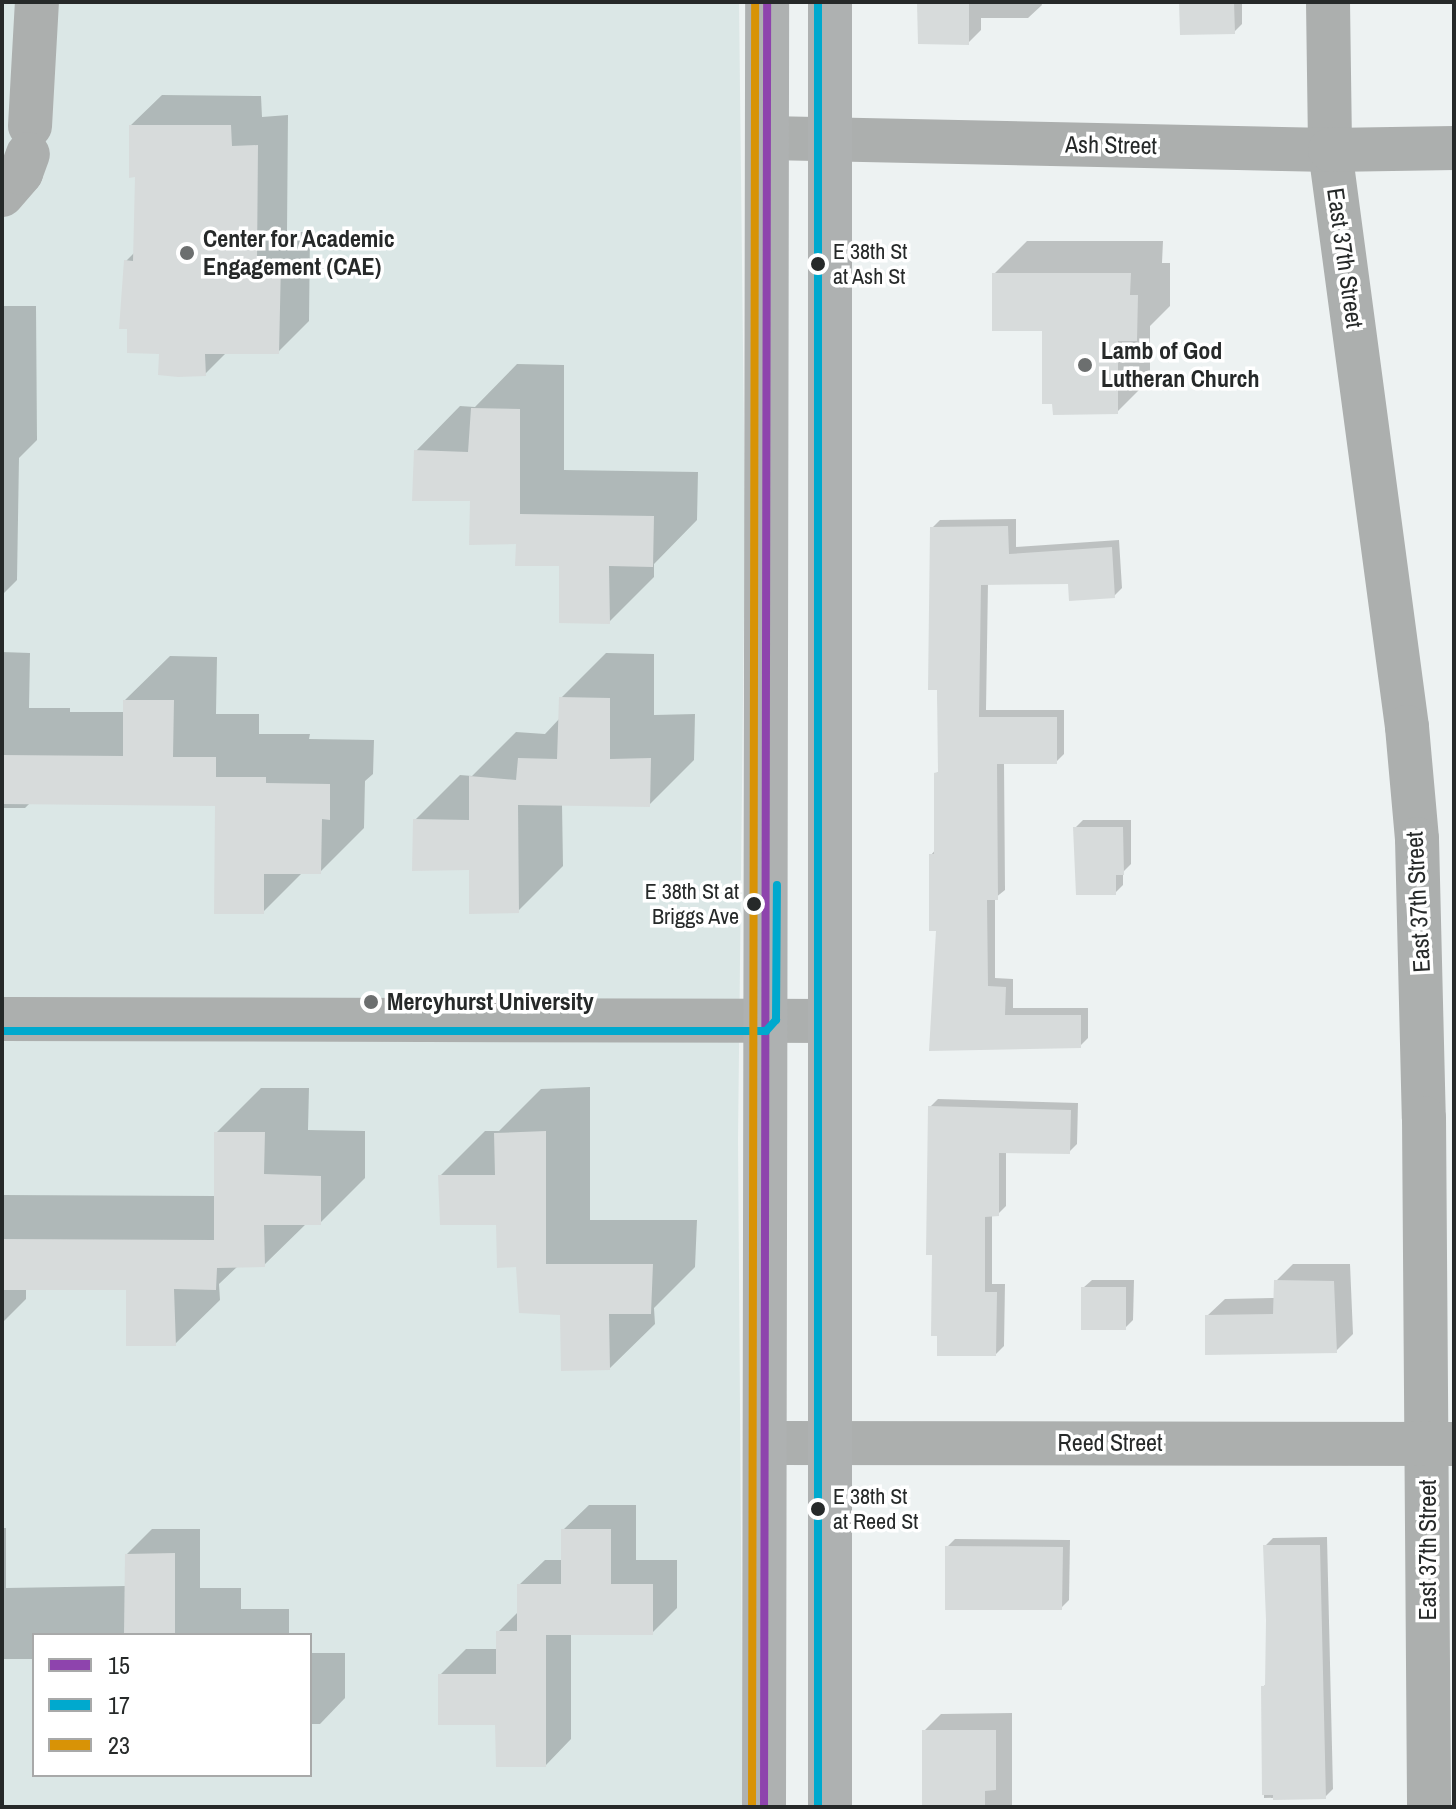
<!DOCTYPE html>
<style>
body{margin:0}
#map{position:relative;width:1456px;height:1809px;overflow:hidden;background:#edf2f2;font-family:"Archivo Narrow",sans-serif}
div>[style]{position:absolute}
.built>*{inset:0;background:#dbe7e6}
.shadow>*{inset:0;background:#0003}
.building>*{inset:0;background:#d7dbdb}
.minor>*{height:44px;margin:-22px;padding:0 22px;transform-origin:22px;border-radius:22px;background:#acafae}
.major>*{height:44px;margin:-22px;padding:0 22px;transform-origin:22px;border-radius:22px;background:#aeb1b1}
.bus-1>*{height:8px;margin:-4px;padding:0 4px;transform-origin:4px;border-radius:4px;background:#8e44ad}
.bus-2>*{height:8px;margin:-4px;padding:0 4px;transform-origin:4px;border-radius:4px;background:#00a9ce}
.bus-3>*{height:8px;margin:-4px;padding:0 4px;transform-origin:4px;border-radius:4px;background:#d89306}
.dots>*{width:22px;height:22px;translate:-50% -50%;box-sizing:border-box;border:4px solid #fff;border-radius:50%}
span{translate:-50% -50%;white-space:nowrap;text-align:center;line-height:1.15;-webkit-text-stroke:7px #fff;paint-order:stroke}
.bus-label{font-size:22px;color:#262929}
.left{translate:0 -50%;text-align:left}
.right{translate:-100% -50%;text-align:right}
.street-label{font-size:24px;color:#262929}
.poi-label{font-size:24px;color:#262929;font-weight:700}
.frame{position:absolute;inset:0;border:4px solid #262929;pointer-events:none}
.legend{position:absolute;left:32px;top:1633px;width:280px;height:144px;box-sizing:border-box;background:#fff;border:2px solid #a8a9a9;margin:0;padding:10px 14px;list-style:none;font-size:24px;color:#262929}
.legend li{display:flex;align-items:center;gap:16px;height:40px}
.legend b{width:40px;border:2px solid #a8a9a9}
</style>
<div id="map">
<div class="built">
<div style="clip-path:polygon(evenodd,2px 2px,739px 2px,745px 522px,738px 1140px,743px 1807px,2px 1807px,2px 2px,34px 1635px,310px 1635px,310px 1775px,34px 1775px,34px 1635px)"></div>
</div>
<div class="shadow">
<div style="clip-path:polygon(920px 2px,1041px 2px,1042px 5px,1028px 18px,981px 18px,981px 30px,968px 43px)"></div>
<div style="clip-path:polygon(1181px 2px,1242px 2px,1242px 24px,1234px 32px)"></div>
<div style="clip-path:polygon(162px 95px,261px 96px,262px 117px,288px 115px,287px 232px,310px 232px,309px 321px,278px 352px,227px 352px,205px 374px,161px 352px,126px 261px,135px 252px,137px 174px,131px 125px)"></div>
<div style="clip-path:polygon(1027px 241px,1163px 241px,1162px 263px,1170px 263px,1170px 306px,1150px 326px,1150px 379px,1117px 412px,994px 274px)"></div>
<div style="clip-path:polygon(2px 306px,36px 306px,37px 440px,19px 458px,17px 580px,2px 595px)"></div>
<div style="clip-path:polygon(517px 364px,564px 365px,564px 470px,698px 472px,697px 520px,654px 564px,654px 577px,609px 622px,561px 564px,518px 542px,416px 451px,460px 406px,475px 407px)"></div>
<div style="clip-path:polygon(1016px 519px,1016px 547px,1119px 540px,1122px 588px,1114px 596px,1070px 582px,988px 583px,986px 710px,1064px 710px,1064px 754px,1056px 762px,1004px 762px,1005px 890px,995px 898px,995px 978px,1013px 979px,1013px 1008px,1088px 1008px,1088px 1038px,1080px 1046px,931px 1049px,938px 929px,931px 855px,936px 849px,936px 774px,940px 770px,932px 528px,940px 520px)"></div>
<div style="clip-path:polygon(2px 652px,30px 653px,29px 708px,70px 708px,70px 712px,125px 712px,125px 700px,170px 656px,217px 657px,216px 714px,259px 714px,259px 734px,310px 734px,309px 739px,374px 740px,373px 774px,365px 781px,364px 828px,320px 872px,303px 872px,263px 912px,217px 804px,31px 802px,25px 808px,2px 808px)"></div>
<div style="clip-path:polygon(606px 653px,654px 654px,654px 715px,695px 714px,694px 760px,649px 805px,562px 804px,563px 866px,518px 911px,415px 820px,460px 775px,472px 776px,516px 732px,545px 734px,560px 718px,561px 698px)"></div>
<div style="clip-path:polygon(1083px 820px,1131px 820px,1131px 864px,1123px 872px,1123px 885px,1115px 893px,1075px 828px)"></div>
<div style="clip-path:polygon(590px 1087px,590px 1220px,697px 1220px,695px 1267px,654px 1308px,655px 1324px,610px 1368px,518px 1265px,498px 1223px,440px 1176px,485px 1131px,499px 1131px,541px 1089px)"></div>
<div style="clip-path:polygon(261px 1088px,309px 1088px,308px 1130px,365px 1131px,365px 1178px,320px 1223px,307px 1223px,264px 1265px,238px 1266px,219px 1284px,220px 1300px,175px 1344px,128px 1288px,26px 1288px,26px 1299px,2px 1323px,2px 1195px,216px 1196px,216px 1133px)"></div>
<div style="clip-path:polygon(938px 1099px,1078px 1103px,1077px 1144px,1069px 1152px,1006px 1151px,1006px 1206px,998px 1214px,992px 1214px,992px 1284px,1005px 1284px,1004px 1346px,996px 1354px,934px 1253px,930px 1107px)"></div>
<div style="clip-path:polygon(1293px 1264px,1350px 1264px,1353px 1334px,1336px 1351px,1207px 1316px,1225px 1299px,1276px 1298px,1276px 1281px)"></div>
<div style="clip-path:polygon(1092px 1280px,1134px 1280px,1133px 1320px,1125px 1328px,1083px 1288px)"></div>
<div style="clip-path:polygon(589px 1505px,636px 1505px,636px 1560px,677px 1560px,677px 1608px,652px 1633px,571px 1633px,571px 1739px,546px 1765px,440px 1675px,466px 1649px,498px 1649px,498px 1632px,519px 1611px,519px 1585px,545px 1560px,563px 1560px,563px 1530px)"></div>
<div style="clip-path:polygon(2px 1528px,6px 1528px,6px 1588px,126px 1586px,127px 1554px,152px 1529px,200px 1529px,200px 1588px,241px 1588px,241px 1609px,289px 1609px,289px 1635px,34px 1635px,34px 1659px,2px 1659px)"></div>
<div style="clip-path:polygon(1327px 1537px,1333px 1789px,1325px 1797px,1264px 1798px,1263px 1687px,1267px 1683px,1268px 1620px,1265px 1546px,1273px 1538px)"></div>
<div style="clip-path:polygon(955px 1539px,1070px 1540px,1069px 1600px,1061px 1608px,947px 1547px)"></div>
<div style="clip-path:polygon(310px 1653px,345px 1653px,345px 1698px,320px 1724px,310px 1724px)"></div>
<div style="clip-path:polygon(1012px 1713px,1012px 1807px,924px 1807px,924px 1731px,941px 1714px)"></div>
</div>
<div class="building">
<div style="clip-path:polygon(917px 2px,969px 2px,969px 45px,918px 44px)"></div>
<div style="clip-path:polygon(1179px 2px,1234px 2px,1235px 34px,1180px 35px)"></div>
<div style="clip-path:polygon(129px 125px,231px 125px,232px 146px,258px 145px,257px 262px,281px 262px,279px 354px,205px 354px,206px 376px,178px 377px,158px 375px,159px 354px,127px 353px,127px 329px,119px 329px,124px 260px,133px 261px,135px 177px,129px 178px)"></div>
<div style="clip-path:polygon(992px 273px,1131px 273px,1130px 295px,1138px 295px,1137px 341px,1118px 341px,1118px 414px,1053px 415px,1052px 404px,1042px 404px,1042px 331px,992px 331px)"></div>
<div style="clip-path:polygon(471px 408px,520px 409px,520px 514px,654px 516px,653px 567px,609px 566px,610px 624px,559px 623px,559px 566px,515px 566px,516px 544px,469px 545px,470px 501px,412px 501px,414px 450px,468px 452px)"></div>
<div style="clip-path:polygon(1008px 526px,1009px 554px,1112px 547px,1115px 598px,1069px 601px,1068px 584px,981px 585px,979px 717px,1057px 717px,1057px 764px,997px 764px,998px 900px,987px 900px,988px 986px,1006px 987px,1005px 1015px,1081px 1015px,1081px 1048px,929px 1051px,936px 931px,929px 931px,929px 854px,934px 854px,934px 773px,938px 772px,937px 690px,928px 690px,930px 527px)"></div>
<div style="clip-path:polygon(559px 697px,610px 698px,610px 759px,651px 758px,650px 807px,518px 805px,519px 913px,469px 914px,469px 870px,412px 871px,413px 819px,469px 820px,469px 776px,516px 780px,518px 758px,557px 759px)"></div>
<div style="clip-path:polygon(123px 700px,174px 700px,173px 757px,216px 757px,216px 777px,266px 777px,266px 783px,330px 784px,330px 820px,322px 819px,321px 874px,264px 874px,264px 914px,214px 914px,215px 806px,2px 804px,2px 755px,123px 756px)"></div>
<div style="clip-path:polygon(1073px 827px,1123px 827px,1124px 875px,1116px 875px,1116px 895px,1076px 895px)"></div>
<div style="clip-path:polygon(928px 1106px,1071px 1110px,1070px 1154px,999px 1153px,999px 1216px,985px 1217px,985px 1292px,997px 1292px,996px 1356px,937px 1356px,937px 1336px,931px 1336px,932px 1255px,926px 1255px)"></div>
<div style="clip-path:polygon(546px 1131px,546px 1264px,653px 1264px,651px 1314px,609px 1314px,610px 1370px,561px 1371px,560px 1315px,519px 1313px,516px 1267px,497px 1268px,496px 1225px,440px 1225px,438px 1175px,495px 1175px,494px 1133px)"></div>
<div style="clip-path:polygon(214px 1132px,265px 1132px,264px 1174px,321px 1176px,321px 1225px,264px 1225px,265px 1267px,217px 1268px,216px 1290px,174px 1289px,176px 1346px,126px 1346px,126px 1290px,2px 1290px,2px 1239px,214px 1240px)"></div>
<div style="clip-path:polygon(1274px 1280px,1334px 1281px,1337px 1353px,1205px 1355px,1205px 1315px,1273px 1314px)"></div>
<div style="clip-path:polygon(1081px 1287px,1126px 1287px,1126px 1330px,1081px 1330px)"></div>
<div style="clip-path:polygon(561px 1529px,611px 1529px,611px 1584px,653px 1584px,653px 1635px,546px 1635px,546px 1767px,496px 1767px,495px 1725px,438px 1725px,438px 1674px,496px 1674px,496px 1631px,517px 1631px,517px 1584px,561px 1584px)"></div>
<div style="clip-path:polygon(1263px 1545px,1320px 1545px,1326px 1799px,1273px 1800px,1273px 1795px,1262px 1795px,1261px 1686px,1265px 1686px,1266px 1620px)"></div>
<div style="clip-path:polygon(945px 1546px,1063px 1547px,1062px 1610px,945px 1610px)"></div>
<div style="clip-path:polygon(175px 1553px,175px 1635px,124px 1635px,125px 1554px)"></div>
<div style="clip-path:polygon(922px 1730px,996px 1730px,996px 1790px,985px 1791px,985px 1807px,922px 1807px)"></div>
</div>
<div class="minor">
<div style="left:1328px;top:2px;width:148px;rotate:89.2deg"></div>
<div style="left:1330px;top:150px;width:582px;rotate:82.4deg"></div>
<div style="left:1407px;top:727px;width:112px;rotate:84.9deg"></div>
<div style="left:1417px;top:839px;width:279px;rotate:88.6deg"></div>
<div style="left:1424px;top:1118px;width:689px;rotate:89.58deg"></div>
<div style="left:30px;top:126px;width:124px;rotate:-86.8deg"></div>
<div style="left:768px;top:138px;width:562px;rotate:1.22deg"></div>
<div style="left:1330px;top:150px;width:124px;rotate:-0.9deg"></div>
<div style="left:2px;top:195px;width:29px;rotate:-49deg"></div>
<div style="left:21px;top:173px;width:20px;rotate:-70deg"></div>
<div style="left:2px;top:1019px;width:828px;rotate:0.14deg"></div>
<div style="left:767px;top:1443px;width:687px;rotate:0.08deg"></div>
</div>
<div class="major">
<div style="left:830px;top:2px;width:1805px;rotate:90deg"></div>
<div style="left:764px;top:1807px;width:1805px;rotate:-89.9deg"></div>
</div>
<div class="bus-1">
<div style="left:764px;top:1807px;width:1805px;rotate:-89.9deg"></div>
</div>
<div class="bus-2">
<div style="left:818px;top:2px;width:1805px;rotate:90deg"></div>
<div style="left:2px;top:1031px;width:764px"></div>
<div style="left:766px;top:1031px;width:15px;rotate:-48deg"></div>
<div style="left:776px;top:1020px;width:135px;rotate:-89.6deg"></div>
</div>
<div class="bus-3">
<div style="left:752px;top:1807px;width:1805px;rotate:-89.9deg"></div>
</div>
<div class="dots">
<div style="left:187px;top:253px;background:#6c6f6f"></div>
<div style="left:818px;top:264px;background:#262929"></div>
<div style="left:1085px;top:365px;background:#6c6f6f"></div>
<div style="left:754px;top:904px;background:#262929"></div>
<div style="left:371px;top:1002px;background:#6c6f6f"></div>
<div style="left:818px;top:1509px;background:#262929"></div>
</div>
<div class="bus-label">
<span class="left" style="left:833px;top:264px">E 38th St<br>at Ash St</span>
<span class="right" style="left:739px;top:904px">E 38th St at<br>Briggs Ave</span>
<span class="left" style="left:833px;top:1509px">E 38th St<br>at Reed St</span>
</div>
<div class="street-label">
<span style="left:1111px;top:145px;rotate:1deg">Ash Street</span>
<span style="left:1345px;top:258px;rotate:82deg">East 37th Street</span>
<span style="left:1418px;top:902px;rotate:-93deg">East 37th Street</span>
<span style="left:1110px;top:1443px">Reed Street</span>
<span style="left:1428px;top:1550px;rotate:-90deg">East 37th Street</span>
</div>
<div class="poi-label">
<span class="left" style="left:203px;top:253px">Center for Academic<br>Engagement (CAE)</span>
<span class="left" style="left:1101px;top:365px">Lamb of God<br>Lutheran Church</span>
<span class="left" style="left:387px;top:1002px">Mercyhurst University</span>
</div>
<div class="frame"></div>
<ul class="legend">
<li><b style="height:10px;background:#8e44ad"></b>15</li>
<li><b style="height:10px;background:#00a9ce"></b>17</li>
<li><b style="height:10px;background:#d89306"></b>23</li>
</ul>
</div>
